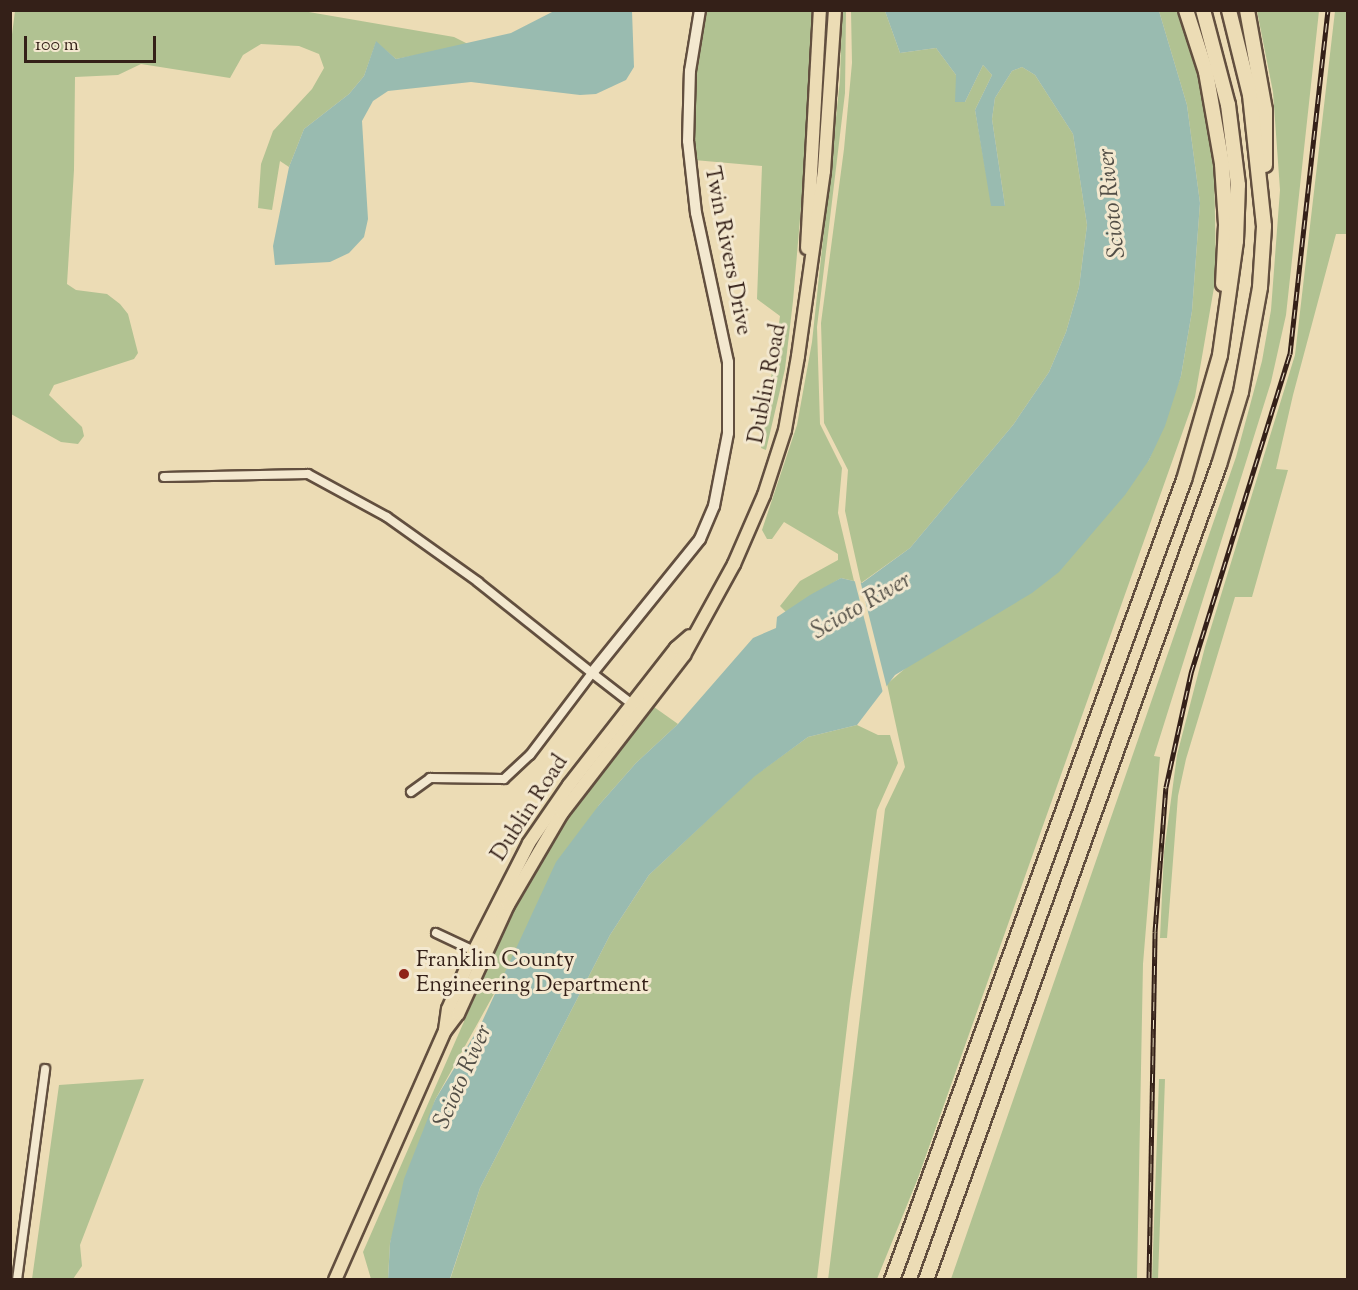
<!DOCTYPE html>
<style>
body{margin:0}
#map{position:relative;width:1358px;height:1290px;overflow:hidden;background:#ecdcb5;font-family:"Sorts Mill Goudy",serif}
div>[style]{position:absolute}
.green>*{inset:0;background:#b1c292}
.water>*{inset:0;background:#99bbb0}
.pier>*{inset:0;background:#ecdcb5}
.roads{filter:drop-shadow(2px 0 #624f3f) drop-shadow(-2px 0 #624f3f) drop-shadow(0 2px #624f3f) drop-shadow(0 -2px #624f3f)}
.street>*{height:8px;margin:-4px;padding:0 4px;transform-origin:4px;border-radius:4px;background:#f3e8cf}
.secondary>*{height:10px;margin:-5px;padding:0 5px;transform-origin:5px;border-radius:5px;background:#f3e8cf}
.primary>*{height:12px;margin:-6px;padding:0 6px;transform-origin:6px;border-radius:6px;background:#ecdcb5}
.highway>*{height:14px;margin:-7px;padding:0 7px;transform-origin:7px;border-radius:7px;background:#ecdcb5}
.rail>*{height:5px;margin-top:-2.5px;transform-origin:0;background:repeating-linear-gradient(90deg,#f3e8cf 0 9px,#342018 0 18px);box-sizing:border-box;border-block:2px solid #342018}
.dots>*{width:16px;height:16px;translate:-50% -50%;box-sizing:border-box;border:3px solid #f3e8cf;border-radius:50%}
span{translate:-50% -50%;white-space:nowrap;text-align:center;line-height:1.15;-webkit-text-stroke:6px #f3e8cf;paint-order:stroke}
.street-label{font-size:22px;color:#342018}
.poi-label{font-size:22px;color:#342018}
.left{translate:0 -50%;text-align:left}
.water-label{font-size:24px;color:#524e46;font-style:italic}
.frame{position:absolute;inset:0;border:12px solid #342018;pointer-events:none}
.scale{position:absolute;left:24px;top:36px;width:132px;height:27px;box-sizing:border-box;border:3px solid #342018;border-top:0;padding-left:8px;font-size:18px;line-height:21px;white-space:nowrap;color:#342018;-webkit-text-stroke:4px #f3e8cf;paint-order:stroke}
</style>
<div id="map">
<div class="green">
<div style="clip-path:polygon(15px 11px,303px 11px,454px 37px,470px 45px,396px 59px,376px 42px,364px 76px,349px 94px,304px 129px,289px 167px,280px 161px,272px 210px,258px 208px,261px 164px,273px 131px,312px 89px,324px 68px,319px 54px,299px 46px,261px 44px,243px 55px,230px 78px,141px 64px,118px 75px,75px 77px,74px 170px,67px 284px,76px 290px,107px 294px,120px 304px,128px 314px,138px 353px,134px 359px,54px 385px,49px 395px,82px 427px,84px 436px,78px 444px,61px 442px,11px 414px,10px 50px)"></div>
<div style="clip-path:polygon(707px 11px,814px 11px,813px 66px,793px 301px,785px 369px,766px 450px,761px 448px,780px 316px,757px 299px,762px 166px,694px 160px,696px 77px)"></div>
<div style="clip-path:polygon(842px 11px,846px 11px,845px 93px,817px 327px,820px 424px,842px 468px,838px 513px,854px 581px,841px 578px,786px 612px,780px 606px,800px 581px,838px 560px,838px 554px,784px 522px,772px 539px,767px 539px,762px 530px,797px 425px,812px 342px,840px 80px)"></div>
<div style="clip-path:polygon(851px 11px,885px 11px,900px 53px,936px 48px,956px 75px,965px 102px,983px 65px,992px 75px,975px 110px,992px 206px,1005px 206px,992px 119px,995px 98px,1012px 71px,1022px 67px,1035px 75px,1073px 134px,1087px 225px,1079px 287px,1066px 332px,1049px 372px,1013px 425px,910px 548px,861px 583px,845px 511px,848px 470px,824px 423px,821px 323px,844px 149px,852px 63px)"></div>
<div style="clip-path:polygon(1159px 11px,1178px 11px,1199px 80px,1214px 158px,1216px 276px,1195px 397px,918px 1178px,877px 1279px,828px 1280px,885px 809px,905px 767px,887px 684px,1149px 460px,1181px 376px,1192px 311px,1200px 203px,1187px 105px)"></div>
<div style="clip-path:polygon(1257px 11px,1319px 11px,1286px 315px,1271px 382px,1154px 756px,1160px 757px,1143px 964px,1137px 1279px,951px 1279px,1236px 457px,1262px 361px,1271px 310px,1280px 190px,1273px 92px)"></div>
<div style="clip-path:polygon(1335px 11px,1347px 11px,1347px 234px,1336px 234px,1293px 395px,1276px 469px,1288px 470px,1252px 597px,1235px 597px,1186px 759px,1178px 796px,1167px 938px,1160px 938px,1164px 852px,1177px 755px,1205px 647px,1295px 355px)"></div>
<div style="clip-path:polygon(654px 707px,678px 724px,636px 763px,599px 805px,435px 1100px,390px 1243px,388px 1279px,371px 1279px,363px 1252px,512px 912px,572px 808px)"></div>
<div style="clip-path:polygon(857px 725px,878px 735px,890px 735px,898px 763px,877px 810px,850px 1001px,817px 1279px,450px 1280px,480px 1188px,610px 935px,649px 875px,754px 776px,808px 737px)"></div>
<div style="clip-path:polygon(144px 1079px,80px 1245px,82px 1266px,73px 1279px,32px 1279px,59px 1085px)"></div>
<div style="clip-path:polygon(1159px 1079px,1165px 1079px,1158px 1279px,1152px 1280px)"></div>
</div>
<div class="water">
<div style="clip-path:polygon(554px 11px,632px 11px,634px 67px,626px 80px,596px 94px,580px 95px,471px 82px,388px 91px,373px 101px,362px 121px,368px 219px,364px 237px,349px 253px,330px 262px,275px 265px,273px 246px,289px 167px,304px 129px,349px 94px,364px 76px,376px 41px,396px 59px,511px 33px)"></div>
<div style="clip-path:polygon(885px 11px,1159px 11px,1187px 105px,1200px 203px,1192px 311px,1181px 376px,1165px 426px,1149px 460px,1125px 495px,1059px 572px,1032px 593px,895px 675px,857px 725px,808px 737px,755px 776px,649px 875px,610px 935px,480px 1188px,450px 1279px,388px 1280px,390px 1243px,404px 1179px,435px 1100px,481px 1024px,556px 862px,599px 805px,636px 763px,678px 724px,753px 638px,776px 628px,777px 617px,810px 595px,841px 578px,862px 583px,910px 548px,1013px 425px,1049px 372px,1066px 332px,1079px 287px,1087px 225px,1073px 134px,1035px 75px,1022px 67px,1012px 71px,995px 98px,992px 119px,1005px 206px,991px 206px,975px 110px,992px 75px,983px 65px,965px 102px,955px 102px,956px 75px,936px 48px,900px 53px)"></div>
</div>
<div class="pier">
<div style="clip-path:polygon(854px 578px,860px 580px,887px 688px,883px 693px)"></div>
</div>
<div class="roads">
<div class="street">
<div style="left:164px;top:477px;width:144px;rotate:-1.2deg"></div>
<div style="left:308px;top:474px;width:90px;rotate:28.6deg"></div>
<div style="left:387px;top:517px;width:112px;rotate:35.5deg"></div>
<div style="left:478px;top:582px;width:146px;rotate:38.6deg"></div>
<div style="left:411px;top:792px;width:24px;rotate:-36deg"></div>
<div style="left:430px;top:778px;width:74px;rotate:0.8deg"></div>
<div style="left:504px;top:779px;width:35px;rotate:-43deg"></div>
<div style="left:530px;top:755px;width:103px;rotate:-52.9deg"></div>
<div style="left:592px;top:673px;width:51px;rotate:37.8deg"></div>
<div style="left:436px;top:933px;width:42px;rotate:25.3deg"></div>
<div style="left:17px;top:1280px;width:213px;rotate:-82.4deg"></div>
</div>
<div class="secondary">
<div style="left:592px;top:673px;width:172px;rotate:-51.1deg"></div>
<div style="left:700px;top:539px;width:36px;rotate:-67deg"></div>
<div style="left:714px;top:506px;width:74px;rotate:-79.1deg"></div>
<div style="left:728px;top:433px;width:71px;rotate:-90deg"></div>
<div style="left:728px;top:362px;width:152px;rotate:-102.1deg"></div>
<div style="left:696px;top:213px;width:72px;rotate:-96.3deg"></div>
<div style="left:688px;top:141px;width:70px;rotate:-88.4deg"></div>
<div style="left:690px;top:71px;width:62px;rotate:-80.7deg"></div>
</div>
<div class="primary">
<div style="left:807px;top:248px;width:238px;rotate:-86.9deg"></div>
<div style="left:445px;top:1030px;width:21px;rotate:-82deg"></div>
<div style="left:448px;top:1009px;width:64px;rotate:-65.9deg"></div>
<div style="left:474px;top:951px;width:121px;rotate:-63deg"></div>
<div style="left:529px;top:843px;width:70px;rotate:-55.4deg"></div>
<div style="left:569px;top:785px;width:174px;rotate:-52deg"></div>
<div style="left:676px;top:648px;width:18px;rotate:-41deg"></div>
<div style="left:335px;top:1280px;width:272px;rotate:-66.2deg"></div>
<div style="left:445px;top:1031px;width:21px;rotate:-53deg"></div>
<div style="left:458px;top:1014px;width:120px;rotate:-65.4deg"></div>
<div style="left:508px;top:905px;width:107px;rotate:-59.6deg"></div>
<div style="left:562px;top:813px;width:200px;rotate:-52.3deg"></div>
<div style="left:684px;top:655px;width:104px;rotate:-61.2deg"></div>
<div style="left:734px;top:564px;width:75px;rotate:-66.5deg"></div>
<div style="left:764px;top:495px;width:68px;rotate:-72.1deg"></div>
<div style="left:785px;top:430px;width:75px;rotate:-80deg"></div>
<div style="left:798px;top:356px;width:187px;rotate:-82deg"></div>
<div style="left:824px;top:171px;width:161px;rotate:-86.1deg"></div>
</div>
<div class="highway">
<div style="left:1186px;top:10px;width:65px;rotate:72.1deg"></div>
<div style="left:1206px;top:72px;width:93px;rotate:80.1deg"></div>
<div style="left:1222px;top:164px;width:61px;rotate:86.2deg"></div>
<div style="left:1226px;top:225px;width:59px;rotate:92.9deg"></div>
<div style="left:1247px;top:10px;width:102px;rotate:79.8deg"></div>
<div style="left:1265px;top:110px;width:55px;rotate:90deg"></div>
<div style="left:892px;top:1280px;width:852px;rotate:-69.95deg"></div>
<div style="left:1184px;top:480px;width:130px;rotate:-73.9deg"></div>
<div style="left:1220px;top:355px;width:115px;rotate:-82deg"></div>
<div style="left:1236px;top:241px;width:56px;rotate:-88deg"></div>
<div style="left:1238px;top:185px;width:81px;rotate:-97.1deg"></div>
<div style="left:1228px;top:105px;width:98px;rotate:-104.7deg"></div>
<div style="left:926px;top:1280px;width:866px;rotate:-70.23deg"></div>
<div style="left:1219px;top:465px;width:76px;rotate:-73.2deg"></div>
<div style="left:1241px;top:392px;width:107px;rotate:-79.7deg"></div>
<div style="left:1260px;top:287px;width:61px;rotate:-86.2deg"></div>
<div style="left:1264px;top:226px;width:132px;rotate:-96.1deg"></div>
<div style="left:1250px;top:95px;width:88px;rotate:-103.9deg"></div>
</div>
</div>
<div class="rail">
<div style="left:1149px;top:1280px;width:348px;rotate:-89deg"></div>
<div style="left:1155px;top:932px;width:145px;rotate:-85.7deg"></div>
<div style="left:1166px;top:787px;width:117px;rotate:-77.6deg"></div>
<div style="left:1191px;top:673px;width:334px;rotate:-72.8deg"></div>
<div style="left:1290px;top:354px;width:346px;rotate:-83.7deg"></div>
</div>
<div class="dots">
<div style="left:404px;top:974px;background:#8f2418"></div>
</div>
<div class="street-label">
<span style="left:726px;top:251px;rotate:79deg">Twin Rivers Drive</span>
<span style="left:769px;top:384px;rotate:-79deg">Dublin Road</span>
<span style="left:531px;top:809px;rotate:-57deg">Dublin Road</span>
</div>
<div class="poi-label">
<span class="left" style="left:416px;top:974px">Franklin County<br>Engineering Department</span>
</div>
<div class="water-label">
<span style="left:1113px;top:203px;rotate:-96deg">Scioto River</span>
<span style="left:862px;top:607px;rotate:-30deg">Scioto River</span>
<span style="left:464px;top:1077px;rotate:-66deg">Scioto River</span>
</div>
<div class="frame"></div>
<div class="scale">100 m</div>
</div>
